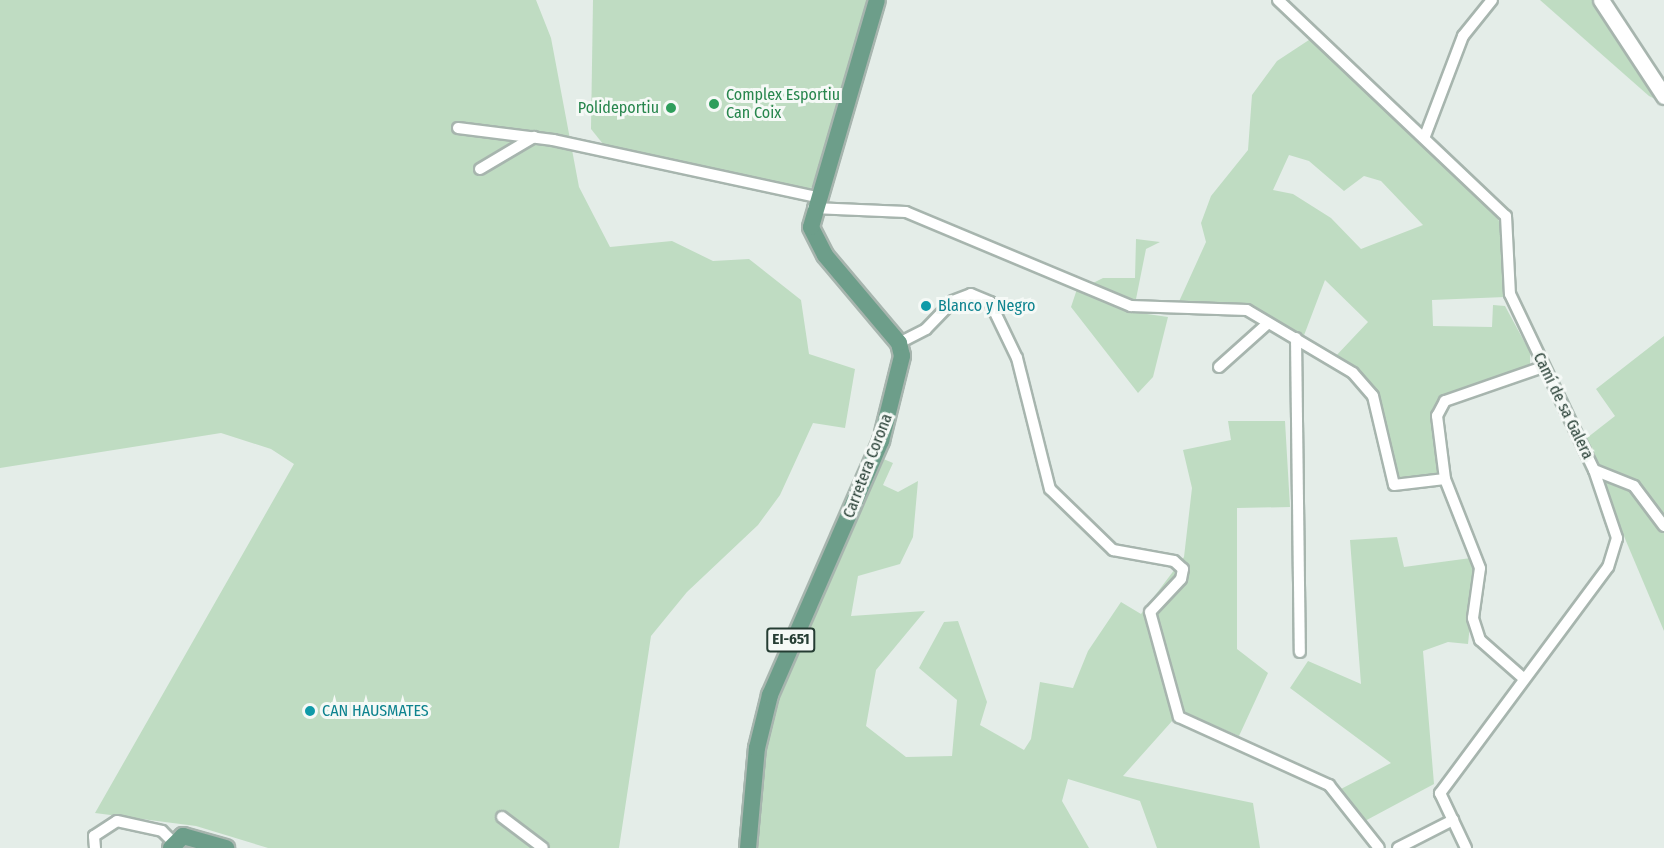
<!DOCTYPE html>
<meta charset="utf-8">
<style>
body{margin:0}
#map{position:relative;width:1664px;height:848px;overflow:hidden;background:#e4ede8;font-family:"Fira Sans Condensed",sans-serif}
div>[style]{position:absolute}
.green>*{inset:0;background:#bfdcc2}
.roads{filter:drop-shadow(2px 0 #a7b5ae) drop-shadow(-2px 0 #a7b5ae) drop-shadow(0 2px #a7b5ae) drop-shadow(0 -2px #a7b5ae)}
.street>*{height:10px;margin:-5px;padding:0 5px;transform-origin:5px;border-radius:5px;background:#fff}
.secondary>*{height:15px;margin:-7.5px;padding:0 7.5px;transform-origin:7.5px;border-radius:7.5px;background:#fff}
.primary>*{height:16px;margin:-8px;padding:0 8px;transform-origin:8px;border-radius:8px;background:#6d9e8a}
.dots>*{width:16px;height:16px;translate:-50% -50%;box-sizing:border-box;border:3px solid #f5f9f6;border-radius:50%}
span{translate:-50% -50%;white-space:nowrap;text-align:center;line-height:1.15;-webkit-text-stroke:6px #f5f9f6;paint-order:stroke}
.shield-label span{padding:2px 4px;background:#f5f9f6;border:2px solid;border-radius:4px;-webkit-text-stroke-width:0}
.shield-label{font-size:15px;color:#253d33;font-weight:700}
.leisure-label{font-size:16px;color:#27864d}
.left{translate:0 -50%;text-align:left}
.right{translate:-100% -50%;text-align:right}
.culture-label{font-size:16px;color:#0d838f}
.street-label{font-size:16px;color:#253d33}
</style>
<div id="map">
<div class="green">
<div style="clip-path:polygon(0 0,536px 0,551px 38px,579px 187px,610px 247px,672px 241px,713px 261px,749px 259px,801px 300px,809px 354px,855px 369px,845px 428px,813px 423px,780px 495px,758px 525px,687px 592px,651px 636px,619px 848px,268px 848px,196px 826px,95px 813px,294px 464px,271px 449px,221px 433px,0 468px)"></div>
<div style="clip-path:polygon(593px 0,870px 0,812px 187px,804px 192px,607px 149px,591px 129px)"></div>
<div style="clip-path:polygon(1540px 0,1592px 0,1655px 99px,1649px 96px)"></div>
<div style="clip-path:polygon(evenodd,1312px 38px,1494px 209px,1502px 229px,1505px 297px,1432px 300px,1433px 326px,1492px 327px,1493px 305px,1505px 306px,1530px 352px,1530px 367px,1443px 400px,1441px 473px,1435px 478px,1397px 479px,1380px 400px,1365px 379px,1334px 358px,1368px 322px,1325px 280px,1303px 338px,1237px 303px,1177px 306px,1206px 242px,1201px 223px,1211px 196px,1248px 150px,1252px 95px,1277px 61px,1312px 38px,1289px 155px,1309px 161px,1344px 191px,1364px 176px,1381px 181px,1423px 225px,1361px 249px,1331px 218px,1293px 194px,1273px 190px,1289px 155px)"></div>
<div style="clip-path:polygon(1136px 239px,1160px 242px,1146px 249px,1135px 304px,1089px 285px,1103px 278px,1135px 278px)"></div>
<div style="clip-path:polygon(1077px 289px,1133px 312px,1168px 317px,1153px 377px,1138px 393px,1071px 307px)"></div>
<div style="clip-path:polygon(1664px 336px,1664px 518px,1641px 485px,1595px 467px,1583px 441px,1615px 416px,1596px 389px)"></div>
<div style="clip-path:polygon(1228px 421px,1285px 421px,1290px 507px,1237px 508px,1237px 649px,1268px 673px,1239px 736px,1181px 711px,1123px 776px,1253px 803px,1260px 848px,1157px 848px,1140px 801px,1068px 779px,1062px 801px,1089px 848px,753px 848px,762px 750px,774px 697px,881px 458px,893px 463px,883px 485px,898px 492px,918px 481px,913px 537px,900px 564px,858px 576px,851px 616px,925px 611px,876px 670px,866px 726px,906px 757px,952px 756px,957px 700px,919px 668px,944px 622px,958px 621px,987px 702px,980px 725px,1024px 750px,1031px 739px,1040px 682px,1073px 688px,1088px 651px,1121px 602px,1141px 614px,1184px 557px,1192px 488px,1183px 450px,1231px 440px)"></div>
<div style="clip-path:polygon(1599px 477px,1631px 490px,1664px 532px,1664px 631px)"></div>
<div style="clip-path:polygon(1397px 537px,1404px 567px,1471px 558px,1476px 566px,1468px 644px,1448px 642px,1423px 651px,1434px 784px,1363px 822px,1339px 790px,1391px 763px,1290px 688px,1308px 661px,1361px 684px,1350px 540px)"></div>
</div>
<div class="roads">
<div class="street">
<div style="left:1278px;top:0;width:314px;rotate:43.5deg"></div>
<div style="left:1506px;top:216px;width:78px;rotate:87.1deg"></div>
<div style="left:1510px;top:294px;width:195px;rotate:64.5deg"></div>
<div style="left:1594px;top:470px;width:72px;rotate:71.3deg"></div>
<div style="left:1617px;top:538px;width:30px;rotate:107deg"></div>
<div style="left:1608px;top:567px;width:282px;rotate:126.6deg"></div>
<div style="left:1440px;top:793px;width:61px;rotate:64.7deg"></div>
<div style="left:458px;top:128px;width:96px;rotate:7.2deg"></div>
<div style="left:553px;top:140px;width:269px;rotate:12.2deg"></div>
<div style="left:1425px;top:136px;width:107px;rotate:-69.2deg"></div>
<div style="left:1463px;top:36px;width:46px;rotate:-51.1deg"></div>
<div style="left:480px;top:169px;width:63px;rotate:-30.7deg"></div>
<div style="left:813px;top:208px;width:93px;rotate:2.5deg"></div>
<div style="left:906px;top:212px;width:244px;rotate:22.7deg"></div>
<div style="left:1131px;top:306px;width:116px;rotate:2deg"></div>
<div style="left:1247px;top:310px;width:123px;rotate:30.7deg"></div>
<div style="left:1353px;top:373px;width:30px;rotate:49deg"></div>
<div style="left:1373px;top:396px;width:91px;rotate:76.7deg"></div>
<div style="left:1394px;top:485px;width:51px;rotate:-6.7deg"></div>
<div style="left:1296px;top:338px;width:314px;rotate:89.3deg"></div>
<div style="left:899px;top:343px;width:30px;rotate:-27deg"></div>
<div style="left:926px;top:329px;width:39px;rotate:-46deg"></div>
<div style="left:953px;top:301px;width:19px;rotate:-21deg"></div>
<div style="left:971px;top:294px;width:21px;rotate:23deg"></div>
<div style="left:990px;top:302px;width:62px;rotate:64.3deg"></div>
<div style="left:1017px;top:358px;width:135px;rotate:75.9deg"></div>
<div style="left:1050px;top:489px;width:88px;rotate:44.1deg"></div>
<div style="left:1113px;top:550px;width:62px;rotate:10.2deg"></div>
<div style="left:1174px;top:561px;width:12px;rotate:42deg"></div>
<div style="left:1183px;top:569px;width:10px;rotate:101deg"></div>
<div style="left:1181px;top:579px;width:45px;rotate:133.2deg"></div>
<div style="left:1150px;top:612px;width:109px;rotate:74.6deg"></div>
<div style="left:1179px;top:717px;width:165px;rotate:24.4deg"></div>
<div style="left:1329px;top:785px;width:80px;rotate:51.6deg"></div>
<div style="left:1219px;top:367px;width:63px;rotate:-41.8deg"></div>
<div style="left:1594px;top:470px;width:43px;rotate:21.8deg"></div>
<div style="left:1634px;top:486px;width:50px;rotate:53.1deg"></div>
<div style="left:1522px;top:677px;width:56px;rotate:-138.6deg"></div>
<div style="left:1480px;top:640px;width:23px;rotate:-108deg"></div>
<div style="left:1473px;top:618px;width:50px;rotate:-82deg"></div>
<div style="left:1480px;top:568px;width:96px;rotate:-111.5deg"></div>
<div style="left:1445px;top:479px;width:64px;rotate:-97.2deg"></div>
<div style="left:1437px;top:416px;width:17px;rotate:-62deg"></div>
<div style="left:1445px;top:401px;width:104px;rotate:-19.1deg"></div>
<div style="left:502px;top:817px;width:51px;rotate:37.1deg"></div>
<div style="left:95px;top:848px;width:12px;rotate:-95deg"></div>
<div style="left:94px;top:836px;width:27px;rotate:-33deg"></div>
<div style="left:117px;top:821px;width:46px;rotate:12.5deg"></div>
<div style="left:162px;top:831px;width:16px;rotate:45deg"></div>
<div style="left:1398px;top:848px;width:62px;rotate:-27deg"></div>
</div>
<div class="secondary">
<div style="left:1601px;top:0;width:115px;rotate:56.7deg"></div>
</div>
<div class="primary">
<div style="left:171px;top:848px;width:17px;rotate:-45deg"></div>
<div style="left:183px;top:836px;width:45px;rotate:15.6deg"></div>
<div style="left:748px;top:848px;width:100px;rotate:-84.9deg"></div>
<div style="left:757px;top:748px;width:55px;rotate:-76.2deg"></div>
<div style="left:770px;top:695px;width:277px;rotate:-66.4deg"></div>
<div style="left:881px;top:441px;width:88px;rotate:-76.1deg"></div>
<div style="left:902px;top:356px;width:13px;rotate:-103deg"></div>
<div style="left:899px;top:343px;width:115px;rotate:-130.1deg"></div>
<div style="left:825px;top:255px;width:31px;rotate:-117deg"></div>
<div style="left:811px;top:227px;width:236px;rotate:-73.8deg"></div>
</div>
</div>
<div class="dots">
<div style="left:714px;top:104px;background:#2e9e5b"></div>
<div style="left:671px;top:108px;background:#2e9e5b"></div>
<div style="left:926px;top:306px;background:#0f9aa8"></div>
<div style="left:310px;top:711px;background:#0f9aa8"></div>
</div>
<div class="shield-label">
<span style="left:791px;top:640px">EI-651</span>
</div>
<div class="leisure-label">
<span class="left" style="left:726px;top:104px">Complex Esportiu<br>Can Coix</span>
<span class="right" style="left:659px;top:108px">Polideportiu</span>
</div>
<div class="culture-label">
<span class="left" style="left:938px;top:306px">Blanco y Negro</span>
<span class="left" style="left:322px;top:711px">CAN HAUSMATES</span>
</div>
<div class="street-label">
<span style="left:1563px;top:406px;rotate:64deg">Camí de sa Galera</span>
<span style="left:868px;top:466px;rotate:-69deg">Carretera Corona</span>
</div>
</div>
